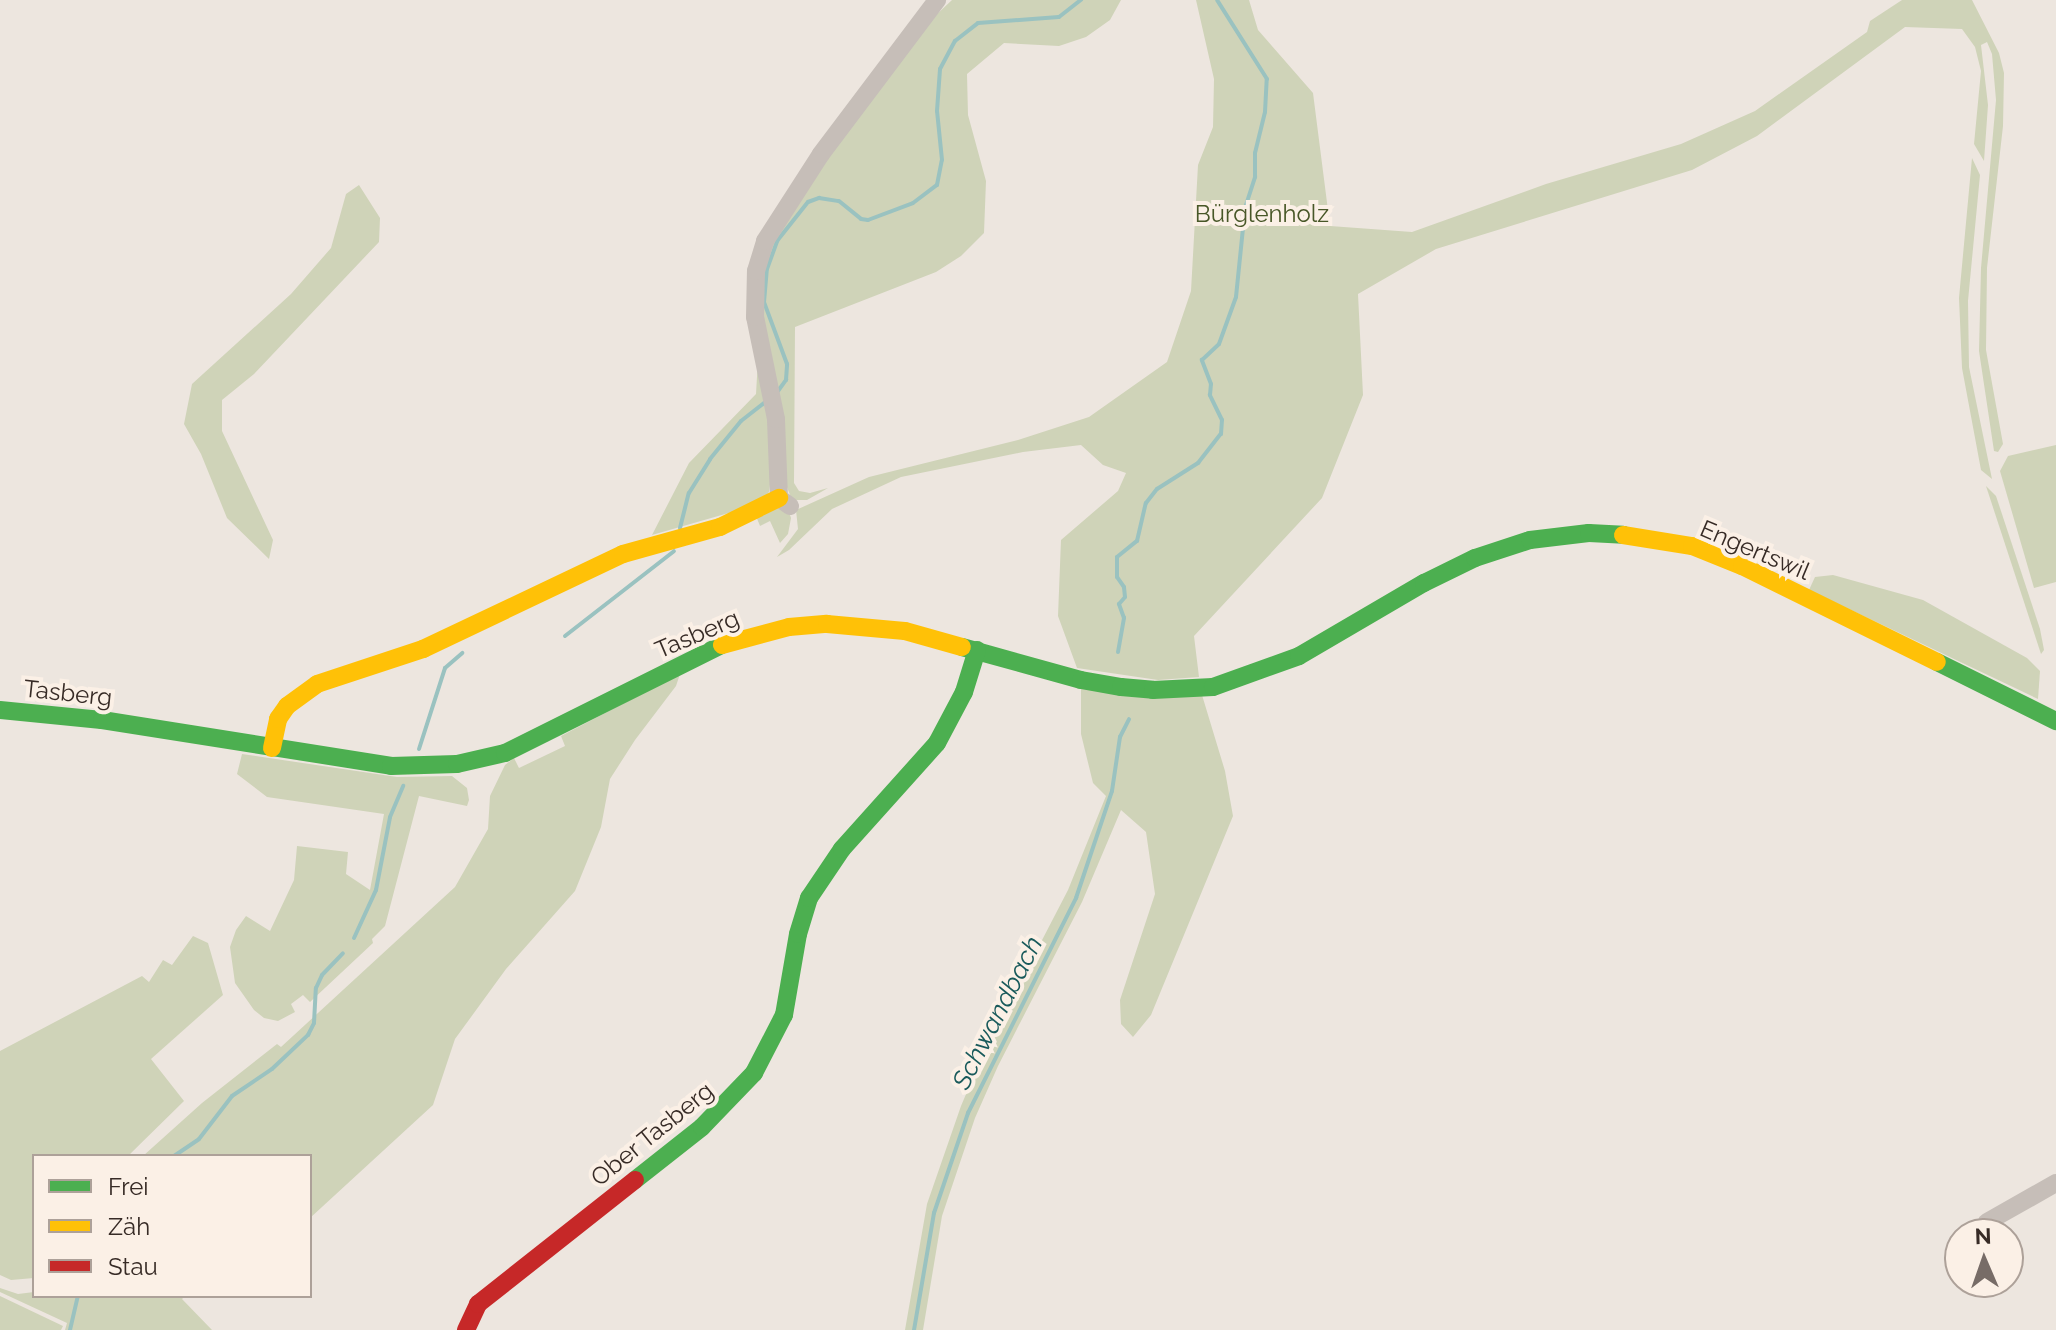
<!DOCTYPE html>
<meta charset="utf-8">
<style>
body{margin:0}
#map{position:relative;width:2056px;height:1330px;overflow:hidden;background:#ede6df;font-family:Raleway,sans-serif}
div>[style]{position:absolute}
.green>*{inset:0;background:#cfd3b8}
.stream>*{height:4px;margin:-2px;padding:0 2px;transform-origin:2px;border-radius:2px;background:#9ac2c0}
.street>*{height:18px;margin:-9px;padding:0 9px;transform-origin:9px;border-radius:9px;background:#c6beb8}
.fast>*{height:18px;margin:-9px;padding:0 9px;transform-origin:9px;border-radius:9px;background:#4caf50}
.slow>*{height:18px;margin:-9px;padding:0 9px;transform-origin:9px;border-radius:9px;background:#ffc107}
.jam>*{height:18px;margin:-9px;padding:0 9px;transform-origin:9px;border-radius:9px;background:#c62828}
span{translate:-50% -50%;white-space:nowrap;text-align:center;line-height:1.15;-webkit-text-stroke:8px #fbf0e6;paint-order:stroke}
.park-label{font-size:24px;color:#485728}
.street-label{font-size:24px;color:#372b26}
.water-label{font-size:26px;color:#195a5b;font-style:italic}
.legend{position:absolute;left:32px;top:1154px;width:280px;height:144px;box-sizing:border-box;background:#fbf0e6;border:2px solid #ada199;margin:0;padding:10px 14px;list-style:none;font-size:24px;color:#372b26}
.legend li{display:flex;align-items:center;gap:16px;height:40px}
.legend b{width:40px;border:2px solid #ada199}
.north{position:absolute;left:1944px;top:1218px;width:80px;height:80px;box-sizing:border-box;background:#fbf0e6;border:2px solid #ada199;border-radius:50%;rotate:358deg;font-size:22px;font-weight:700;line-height:32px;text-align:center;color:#372b26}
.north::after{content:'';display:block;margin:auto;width:28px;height:36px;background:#776c67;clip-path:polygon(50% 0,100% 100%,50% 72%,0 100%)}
</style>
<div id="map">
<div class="green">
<div style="clip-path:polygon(952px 0,1121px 0,1110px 20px,1086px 37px,1059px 46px,1004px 43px,967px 74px,968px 115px,986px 181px,984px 233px,961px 256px,936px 272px,795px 327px,794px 483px,799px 491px,810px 493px,828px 488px,807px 500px,792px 500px,774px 454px,769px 492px,760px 504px,652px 535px,689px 463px,756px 394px,763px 271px,773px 239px,827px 156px,935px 16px)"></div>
<div style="clip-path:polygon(1196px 0,1249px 0,1258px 30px,1313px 93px,1330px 226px,1412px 232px,1546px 184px,1681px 144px,1755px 111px,1867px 32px,1870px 21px,1902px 0,1972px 0,1999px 53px,2004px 73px,2003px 126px,1987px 268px,1986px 350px,2003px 444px,1998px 452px,1994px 451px,1979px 351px,1981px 268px,1996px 100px,1992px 54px,1987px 42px,1981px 45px,1988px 105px,1984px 161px,1974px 144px,1981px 71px,1975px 47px,1962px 29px,1905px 27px,1757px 136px,1692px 170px,1436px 249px,1358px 294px,1363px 395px,1322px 498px,1194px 636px,1199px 677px,1158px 680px,1077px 668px,1058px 616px,1061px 540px,1118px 491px,1126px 473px,1103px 465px,1081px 445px,1023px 452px,901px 477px,832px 509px,789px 550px,777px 557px,798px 529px,796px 510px,869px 477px,1018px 440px,1089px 417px,1167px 362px,1191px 291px,1198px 165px,1213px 127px,1214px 79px)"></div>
<div style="clip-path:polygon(1972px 158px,1980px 175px,1968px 301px,1969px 367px,1992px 479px,1981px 470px,1962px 368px,1959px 298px)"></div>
<div style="clip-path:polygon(359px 185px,380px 218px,379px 242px,254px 374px,222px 400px,222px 431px,273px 540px,269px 559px,227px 518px,201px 454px,184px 424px,192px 384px,291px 294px,331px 248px,346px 194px)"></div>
<div style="clip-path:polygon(2056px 445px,2056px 582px,2034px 588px,2000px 471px,2008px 456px)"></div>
<div style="clip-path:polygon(1986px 486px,1996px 496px,2040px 629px,2044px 650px,2041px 654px)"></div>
<div style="clip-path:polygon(774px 507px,789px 512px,791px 518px,788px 534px,780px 543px,770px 521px,760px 526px,756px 516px)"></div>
<div style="clip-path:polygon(1833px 575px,1923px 600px,2027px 658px,2040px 671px,2038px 699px,1809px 590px,1815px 577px)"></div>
<div style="clip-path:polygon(680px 674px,676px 686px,635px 740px,610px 779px,601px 827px,575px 891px,506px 969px,455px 1039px,433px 1105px,310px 1218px,310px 1156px,143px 1156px,202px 1103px,277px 1044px,281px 1047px,455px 887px,488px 829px,490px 796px,505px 765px,514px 758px,519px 768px,565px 746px,561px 736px)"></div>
<div style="clip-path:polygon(1081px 687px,1202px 695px,1225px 771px,1233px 816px,1151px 1015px,1133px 1037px,1121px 1024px,1120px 1000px,1155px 894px,1146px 832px,1121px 810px,1082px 902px,998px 1066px,975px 1118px,942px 1216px,923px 1330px,905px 1330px,927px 1204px,961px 1106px,983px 1054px,1068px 890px,1106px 796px,1093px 783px,1081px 734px)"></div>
<div style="clip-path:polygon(242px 754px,397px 777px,452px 776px,467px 788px,469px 800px,467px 806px,419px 796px,385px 926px,372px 939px,373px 943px,310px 1002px,303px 995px,291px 1004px,295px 1012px,278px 1021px,264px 1018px,254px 1010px,235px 983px,230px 947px,236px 930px,246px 916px,270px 931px,294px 880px,297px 846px,348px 852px,346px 874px,370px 890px,384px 814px,267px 797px,237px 774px)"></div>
<div style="clip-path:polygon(193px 936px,208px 943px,223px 995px,151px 1059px,184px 1101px,128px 1156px,34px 1156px,34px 1278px,11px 1280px,0 1275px,0 1051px,142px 976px,149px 982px,163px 960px,172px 965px)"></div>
<div style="clip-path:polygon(0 1288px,18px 1294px,34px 1292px,34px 1296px,185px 1296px,182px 1299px,212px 1330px,65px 1330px,67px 1323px,0 1292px)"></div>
<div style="clip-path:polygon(0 1296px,63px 1326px,61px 1330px,0 1330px)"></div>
</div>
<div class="stream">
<div style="left:778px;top:391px;width:14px;rotate:-54deg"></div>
<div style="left:786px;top:380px;width:16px;rotate:-86deg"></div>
<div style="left:787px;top:364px;width:66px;rotate:-110.4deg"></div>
<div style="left:764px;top:302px;width:33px;rotate:-85deg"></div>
<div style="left:767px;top:269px;width:30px;rotate:-70deg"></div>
<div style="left:777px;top:241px;width:50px;rotate:-51.5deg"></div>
<div style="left:808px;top:202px;width:12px;rotate:-20deg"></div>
<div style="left:819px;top:198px;width:20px;rotate:9deg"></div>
<div style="left:839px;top:201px;width:28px;rotate:39deg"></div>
<div style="left:861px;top:219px;width:7px;rotate:8deg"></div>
<div style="left:868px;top:220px;width:48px;rotate:-20.7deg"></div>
<div style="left:913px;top:203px;width:30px;rotate:-37deg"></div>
<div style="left:937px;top:185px;width:25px;rotate:-79deg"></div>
<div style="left:942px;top:160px;width:49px;rotate:-95.8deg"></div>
<div style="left:937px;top:111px;width:42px;rotate:-85.9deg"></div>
<div style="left:940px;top:69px;width:32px;rotate:-62deg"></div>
<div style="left:955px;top:41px;width:29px;rotate:-38deg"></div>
<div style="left:978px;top:23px;width:81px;rotate:-4.2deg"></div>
<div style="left:1059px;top:17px;width:28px;rotate:-38deg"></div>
<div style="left:680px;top:528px;width:36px;rotate:-76deg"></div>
<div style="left:689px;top:493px;width:40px;rotate:-58deg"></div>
<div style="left:710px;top:459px;width:49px;rotate:-50.8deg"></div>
<div style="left:741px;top:421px;width:34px;rotate:-38deg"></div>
<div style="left:565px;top:636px;width:138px;rotate:-37.9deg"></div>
<div style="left:1118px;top:652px;width:35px;rotate:-80deg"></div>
<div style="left:1124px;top:618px;width:15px;rotate:-110deg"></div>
<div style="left:1119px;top:604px;width:9px;rotate:-49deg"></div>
<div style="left:1125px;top:597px;width:10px;rotate:-96deg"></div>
<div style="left:1124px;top:587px;width:12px;rotate:-125deg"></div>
<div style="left:1117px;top:577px;width:20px;rotate:-90deg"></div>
<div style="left:1117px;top:557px;width:26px;rotate:-39deg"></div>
<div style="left:1137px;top:541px;width:39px;rotate:-77deg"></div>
<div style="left:1146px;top:503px;width:18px;rotate:-52deg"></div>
<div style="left:1157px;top:489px;width:49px;rotate:-32.4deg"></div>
<div style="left:1198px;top:463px;width:37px;rotate:-52deg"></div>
<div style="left:1221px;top:434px;width:14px;rotate:-86deg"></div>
<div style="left:1222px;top:420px;width:28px;rotate:-116deg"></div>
<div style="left:1210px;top:395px;width:11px;rotate:-85deg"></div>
<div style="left:1211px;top:384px;width:26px;rotate:-111deg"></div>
<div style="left:1202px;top:360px;width:23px;rotate:-43deg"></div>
<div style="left:1219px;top:344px;width:50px;rotate:-70.1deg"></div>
<div style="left:1236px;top:297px;width:89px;rotate:-84.2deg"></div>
<div style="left:1245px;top:208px;width:33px;rotate:-72deg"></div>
<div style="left:1255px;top:177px;width:24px;rotate:-90deg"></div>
<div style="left:1255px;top:153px;width:42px;rotate:-76.3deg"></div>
<div style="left:1265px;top:112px;width:33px;rotate:-87deg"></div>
<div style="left:1267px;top:79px;width:93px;rotate:-122.3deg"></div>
<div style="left:419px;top:749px;width:85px;rotate:-72.2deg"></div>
<div style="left:445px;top:668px;width:23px;rotate:-41deg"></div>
<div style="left:354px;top:938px;width:53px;rotate:-65.4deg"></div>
<div style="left:376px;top:890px;width:74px;rotate:-79.1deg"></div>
<div style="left:390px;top:817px;width:34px;rotate:-67deg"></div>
<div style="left:174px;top:1156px;width:30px;rotate:-34deg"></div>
<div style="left:199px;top:1139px;width:54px;rotate:-52.5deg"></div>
<div style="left:232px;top:1096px;width:48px;rotate:-34deg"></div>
<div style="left:272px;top:1069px;width:50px;rotate:-43.4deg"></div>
<div style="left:308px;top:1035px;width:13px;rotate:-63deg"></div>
<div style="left:314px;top:1023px;width:35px;rotate:-87deg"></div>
<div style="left:316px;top:988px;width:14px;rotate:-65deg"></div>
<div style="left:322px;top:975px;width:30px;rotate:-46deg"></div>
<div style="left:70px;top:1330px;width:35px;rotate:-77deg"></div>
<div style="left:914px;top:1330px;width:119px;rotate:-80.3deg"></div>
<div style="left:934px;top:1213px;width:106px;rotate:-71.2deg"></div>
<div style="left:968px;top:1113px;width:241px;rotate:-63.3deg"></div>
<div style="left:1076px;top:898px;width:113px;rotate:-71.4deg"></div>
<div style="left:1112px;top:791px;width:55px;rotate:-81.6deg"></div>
<div style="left:1120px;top:737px;width:20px;rotate:-63deg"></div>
</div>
<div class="street">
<div style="left:790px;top:506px;width:14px;rotate:-144deg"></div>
<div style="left:779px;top:498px;width:79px;rotate:-92.2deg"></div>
<div style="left:776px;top:419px;width:104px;rotate:-101.6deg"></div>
<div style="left:755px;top:317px;width:46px;rotate:-88.8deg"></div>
<div style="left:756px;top:271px;width:31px;rotate:-73deg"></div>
<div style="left:765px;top:241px;width:103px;rotate:-57.2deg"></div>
<div style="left:821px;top:154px;width:193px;rotate:-53deg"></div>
<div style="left:1987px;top:1222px;width:79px;rotate:-29.5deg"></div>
</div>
<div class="fast">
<div style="left:962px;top:647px;width:123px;rotate:15.5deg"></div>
<div style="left:1081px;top:680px;width:41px;rotate:9.9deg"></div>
<div style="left:1121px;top:687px;width:32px;rotate:5deg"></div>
<div style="left:1153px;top:690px;width:60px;rotate:-2.9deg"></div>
<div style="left:1213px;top:687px;width:91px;rotate:-19.8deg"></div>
<div style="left:1299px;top:656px;width:145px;rotate:-30.3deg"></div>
<div style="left:1424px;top:583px;width:57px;rotate:-26.1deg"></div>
<div style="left:1475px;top:558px;width:58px;rotate:-18.1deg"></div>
<div style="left:1530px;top:540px;width:59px;rotate:-6.8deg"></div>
<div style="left:1589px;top:533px;width:34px;rotate:3deg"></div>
<div style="left:1937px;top:662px;width:133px;rotate:26.4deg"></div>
<div style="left:0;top:710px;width:102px;rotate:5.6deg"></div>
<div style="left:102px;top:720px;width:293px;rotate:9deg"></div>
<div style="left:391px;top:766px;width:66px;rotate:-1.7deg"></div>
<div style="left:457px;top:764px;width:49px;rotate:-12.9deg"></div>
<div style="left:505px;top:753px;width:242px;rotate:-26.5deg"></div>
<div style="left:635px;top:1180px;width:85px;rotate:-38.3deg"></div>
<div style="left:702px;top:1127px;width:75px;rotate:-46.1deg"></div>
<div style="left:754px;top:1073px;width:65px;rotate:-62.7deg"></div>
<div style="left:784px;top:1015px;width:82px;rotate:-80.2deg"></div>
<div style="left:798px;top:934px;width:38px;rotate:-73deg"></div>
<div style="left:809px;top:898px;width:59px;rotate:-56deg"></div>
<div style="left:842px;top:849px;width:142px;rotate:-48.1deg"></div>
<div style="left:937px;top:743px;width:58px;rotate:-62.1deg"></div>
<div style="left:964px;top:692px;width:44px;rotate:-72.8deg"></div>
</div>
<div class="slow">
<div style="left:1623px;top:535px;width:70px;rotate:9.1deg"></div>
<div style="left:1692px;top:546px;width:54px;rotate:21.8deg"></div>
<div style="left:1742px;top:566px;width:217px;rotate:26.2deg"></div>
<div style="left:722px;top:645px;width:69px;rotate:-15deg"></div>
<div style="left:789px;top:627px;width:38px;rotate:-5deg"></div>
<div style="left:827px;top:624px;width:78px;rotate:5.1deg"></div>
<div style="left:905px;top:631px;width:59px;rotate:15.7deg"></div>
<div style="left:272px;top:748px;width:30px;rotate:-78deg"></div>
<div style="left:278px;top:719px;width:16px;rotate:-55deg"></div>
<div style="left:287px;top:706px;width:37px;rotate:-36deg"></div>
<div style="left:317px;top:684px;width:112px;rotate:-18.3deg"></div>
<div style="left:423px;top:649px;width:221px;rotate:-25.4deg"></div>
<div style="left:623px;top:554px;width:101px;rotate:-15.6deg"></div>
<div style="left:720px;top:527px;width:66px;rotate:-26.2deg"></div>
</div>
<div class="jam">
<div style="left:466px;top:1330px;width:29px;rotate:-65deg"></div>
<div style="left:478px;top:1304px;width:200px;rotate:-38.3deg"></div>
</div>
<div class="park-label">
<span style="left:1262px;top:214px">Bürglenholz</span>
</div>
<div class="street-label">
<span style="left:1755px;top:550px;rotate:23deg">Engertswil</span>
<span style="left:697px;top:634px;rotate:-23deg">Tasberg</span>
<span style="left:68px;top:693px;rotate:6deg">Tasberg</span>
<span style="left:652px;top:1134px;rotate:-39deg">Ober Tasberg</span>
</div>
<div class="water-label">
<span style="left:998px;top:1013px;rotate:-63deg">Schwandbach</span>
</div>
<ul class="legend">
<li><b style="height:10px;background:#4caf50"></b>Frei</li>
<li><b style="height:10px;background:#ffc107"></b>Zäh</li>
<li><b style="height:10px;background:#c62828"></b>Stau</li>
</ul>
<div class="north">N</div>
</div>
